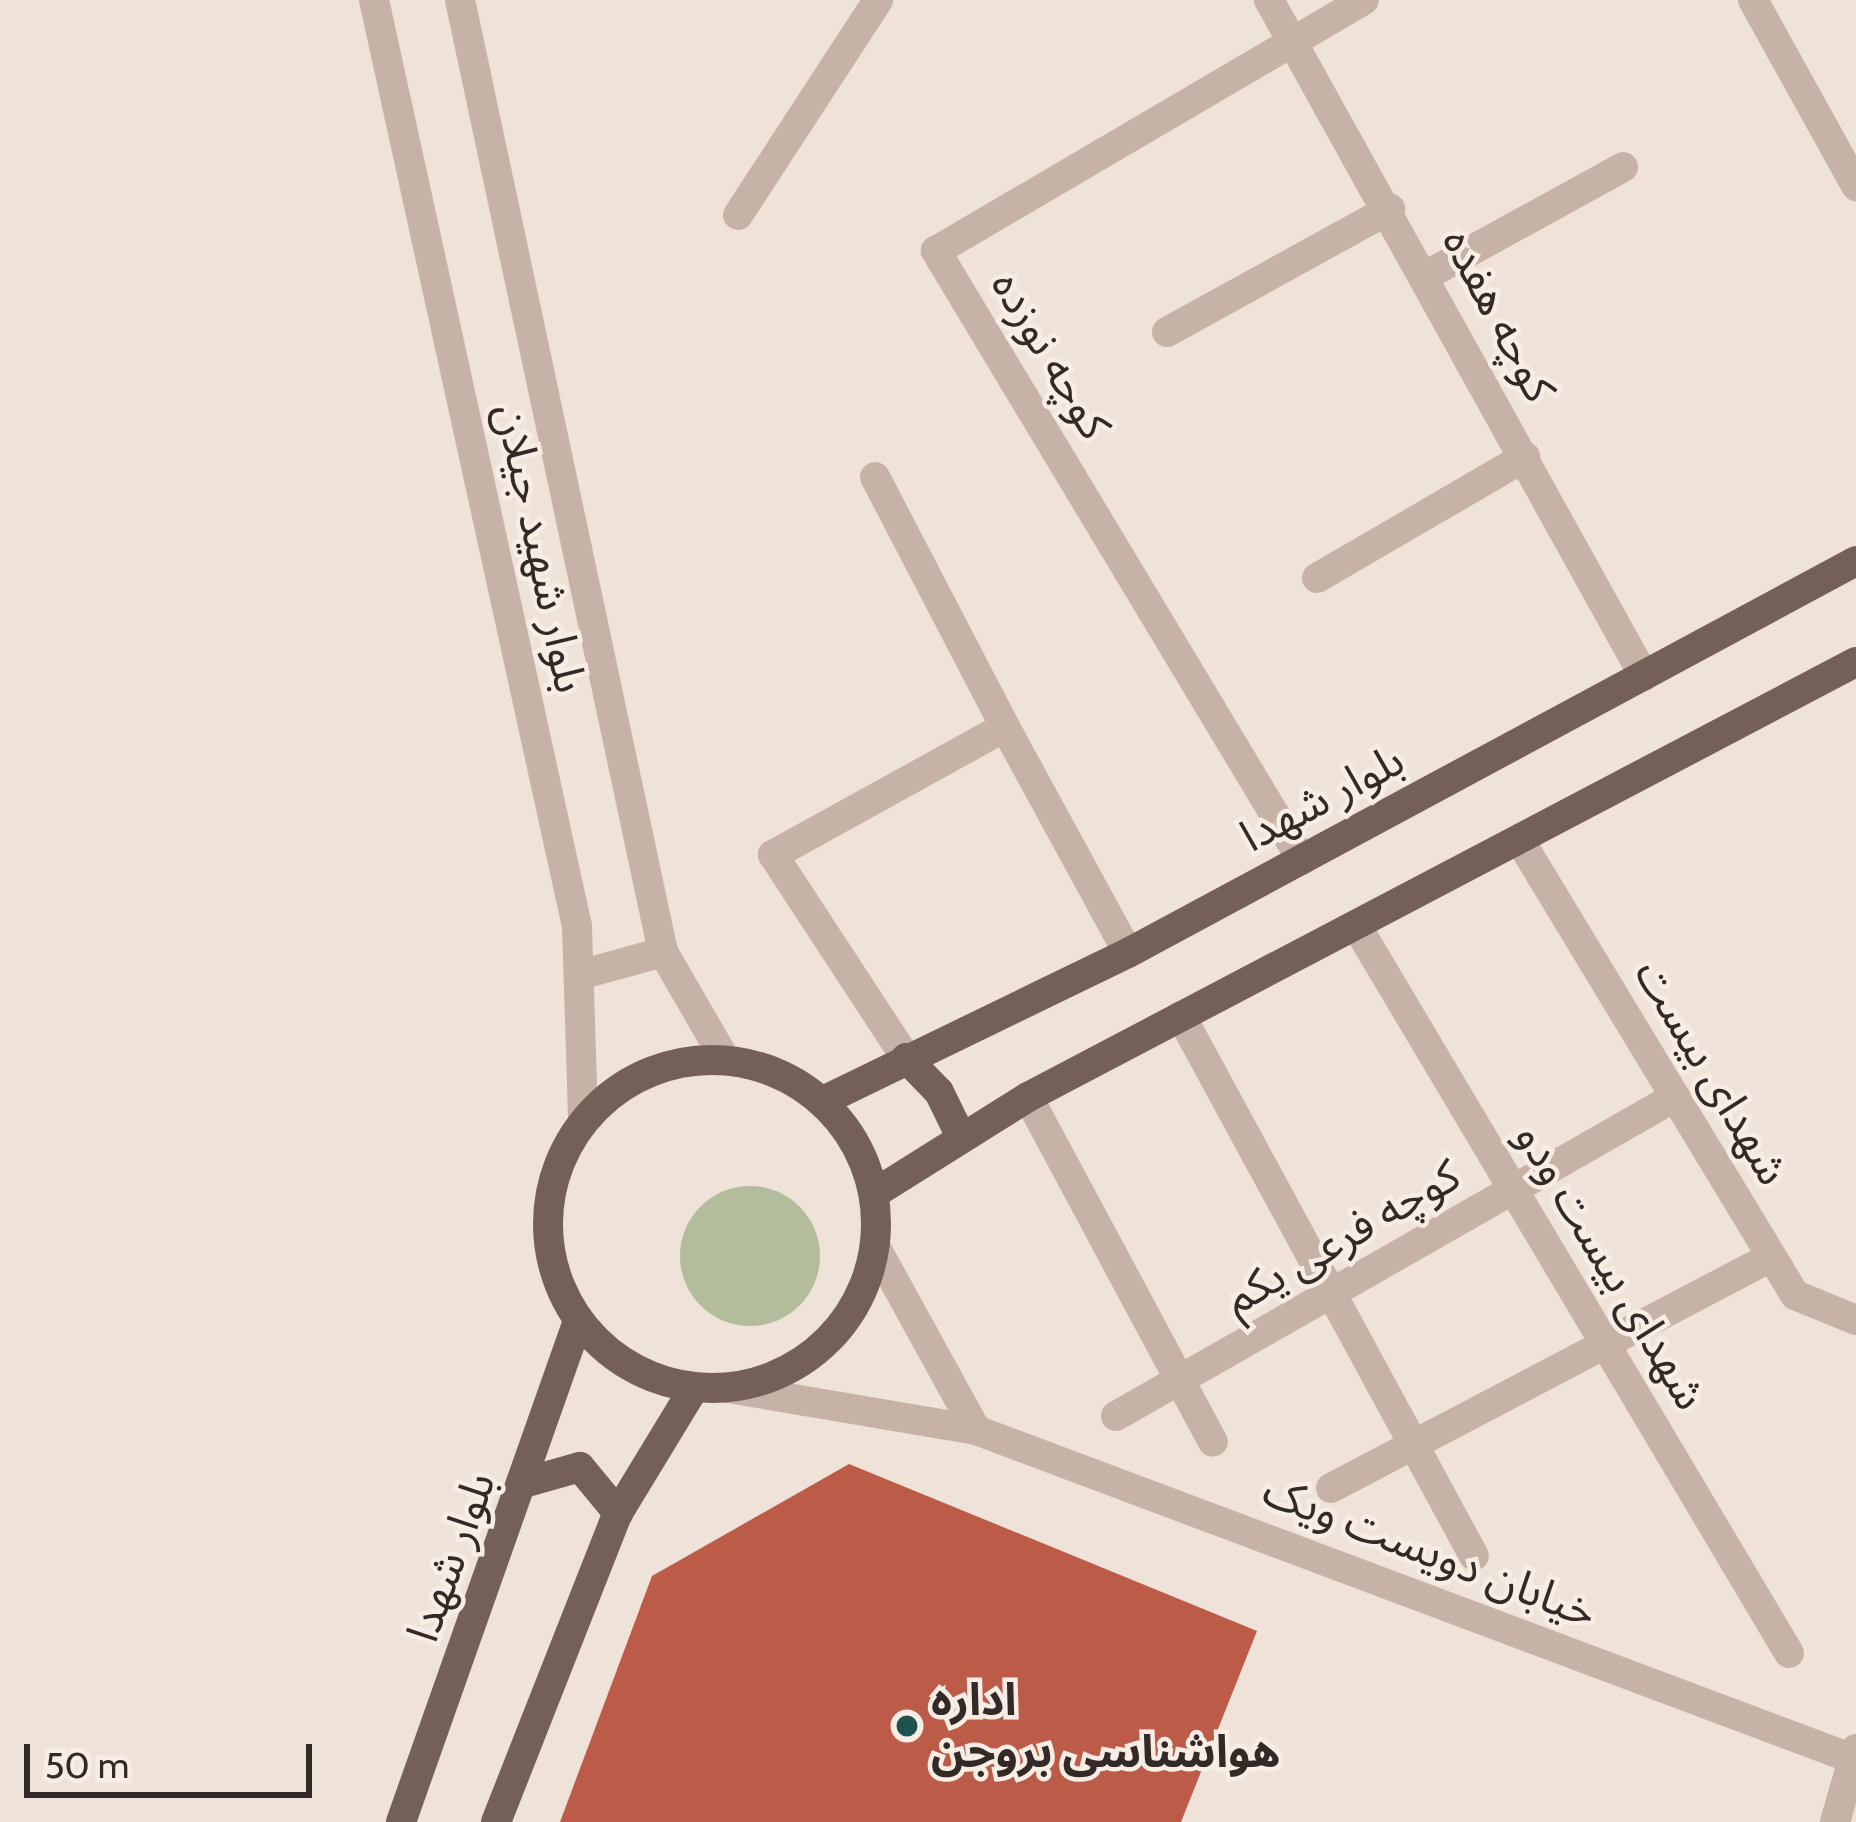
<!DOCTYPE html>
<meta charset="utf-8">
<style>
body{margin:0}
#map{position:relative;width:1856px;height:1822px;overflow:hidden;background:#efe3d9;font-family:Cabin,"Noto Sans Arabic",sans-serif}
div>[style]{position:absolute}
.green>*{inset:0;background:#b4bd9b}
.round{border-radius:50%}
.building>*{inset:0;background:#bd5b49}
.minor>*{height:30px;margin:-15px;padding:0 15px;transform-origin:15px;border-radius:15px;background:#c6b2a6}
.major>*{height:30px;margin:-15px;padding:0 15px;transform-origin:15px;border-radius:15px;background:#745f59}
.major>.ring{margin:-15px;padding:0;box-sizing:content-box;background:none;border:30px solid #745f59;border-radius:50%}
.dots>*{width:33px;height:33px;translate:-50% -50%;box-sizing:border-box;border:6px solid #f7ede5;border-radius:50%}
span{translate:-50% -50%;white-space:nowrap;text-align:center;line-height:1.15;-webkit-text-stroke:9px #f7ede5;paint-order:stroke}
.street-label{font-size:45px;color:#332926}
.poi-label{font-size:45px;color:#332926;font-weight:700}
.left{translate:0 -50%;text-align:left}
.scale{position:absolute;left:24px;top:1744px;width:288px;height:54px;box-sizing:border-box;border:6px solid #332926;border-top:0;padding-left:15px;font-size:36px;line-height:42px;white-space:nowrap;color:#332926;-webkit-text-stroke:9px #f7ede5;paint-order:stroke}
</style>
<div id="map">
<div class="green">
<div class="round" style="left:680px;top:1186px;width:140px;height:140px"></div>
</div>
<div class="building">
<div style="clip-path:polygon(849px 1464px,1257px 1631px,1181px 1822px,560px 1822px,652px 1576px)"></div>
</div>
<div class="minor">
<div style="left:374px;top:0;width:948px;rotate:77.64deg"></div>
<div style="left:577px;top:926px;width:194px;rotate:88.2deg"></div>
<div style="left:460px;top:0;width:973px;rotate:77.96deg"></div>
<div style="left:663px;top:952px;width:124px;rotate:59.9deg"></div>
<div style="left:1269px;top:0;width:773px;rotate:60.98deg"></div>
<div style="left:1753px;top:0;width:213px;rotate:61deg"></div>
<div style="left:738px;top:215px;width:257px;rotate:-56.9deg"></div>
<div style="left:1425px;top:276px;width:226px;rotate:-28.8deg"></div>
<div style="left:1167px;top:332px;width:255px;rotate:-28.9deg"></div>
<div style="left:875px;top:477px;width:282px;rotate:62.5deg"></div>
<div style="left:1317px;top:578px;width:241px;rotate:-30.2deg"></div>
<div style="left:1519px;top:839px;width:533px;rotate:58.82deg"></div>
<div style="left:1795px;top:1295px;width:66px;rotate:22.3deg"></div>
<div style="left:1302px;top:860px;width:711px;rotate:-121.01deg"></div>
<div style="left:936px;top:251px;width:496px;rotate:-30.4deg"></div>
<div style="left:1356px;top:925px;width:847px;rotate:59.26deg"></div>
<div style="left:583px;top:974px;width:83px;rotate:-15.4deg"></div>
<div style="left:1181px;top:1016px;width:614px;rotate:61.52deg"></div>
<div style="left:906px;top:1058px;width:243px;rotate:-123.2deg"></div>
<div style="left:773px;top:855px;width:265px;rotate:-28.9deg"></div>
<div style="left:1005px;top:727px;width:257px;rotate:61.4deg"></div>
<div style="left:1028px;top:1097px;width:391px;rotate:61.8deg"></div>
<div style="left:876px;top:1248px;width:208px;rotate:61.2deg"></div>
<div style="left:728px;top:1388px;width:252px;rotate:9.6deg"></div>
<div style="left:976px;top:1430px;width:937px;rotate:20.56deg"></div>
<div style="left:1116px;top:1416px;width:644px;rotate:-29.71deg"></div>
<div style="left:1331px;top:1488px;width:497px;rotate:-27.7deg"></div>
<div style="left:1835px;top:1822px;width:76px;rotate:-74deg"></div>
</div>
<div class="major">
<div style="left:906px;top:1058px;width:47px;rotate:45.9deg"></div>
<div style="left:939px;top:1092px;width:50px;rotate:63.9deg"></div>
<div class="ring" style="left:548px;top:1060px;width:298px;height:298px"></div>
<div style="left:823px;top:1101px;width:339px;rotate:-25.9deg"></div>
<div style="left:1128px;top:953px;width:827px;rotate:-28.3deg"></div>
<div style="left:875px;top:1193px;width:181px;rotate:-32.1deg"></div>
<div style="left:1028px;top:1097px;width:935px;rotate:-27.72deg"></div>
<div style="left:527px;top:1482px;width:55px;rotate:-15.8deg"></div>
<div style="left:580px;top:1467px;width:60px;rotate:50.4deg"></div>
<div style="left:401px;top:1822px;width:531px;rotate:-70.54deg"></div>
<div style="left:496px;top:1822px;width:332px;rotate:-68.5deg"></div>
<div style="left:618px;top:1513px;width:146px;rotate:-58.7deg"></div>
</div>
<div class="dots">
<div style="left:907px;top:1726px;background:#1f5150"></div>
</div>
<div class="street-label">
<span style="left:1499px;top:315px;rotate:62deg">کوچه هفده</span>
<span style="left:1051px;top:355px;rotate:59deg">کوچه نوزده</span>
<span style="left:541px;top:548px;rotate:78deg">بلوار شهید جیلان</span>
<span style="left:1322px;top:798px;rotate:-28deg">بلوار شهدا</span>
<span style="left:1712px;top:1072px;rotate:59deg">شهدای بیست</span>
<span style="left:1342px;top:1237px;rotate:-30deg">کوچه فرعی یکم</span>
<span style="left:1611px;top:1266px;rotate:59deg">شهدای بیست ودو</span>
<span style="left:1430px;top:1551px;rotate:21deg">خیابان دویست ویک</span>
<span style="left:451px;top:1557px;rotate:-70deg">بلوار شهدا</span>
</div>
<div class="poi-label">
<span class="left" style="left:931px;top:1726px">اداره<br>هواشناسی بروجن</span>
</div>
<div class="scale">50 m</div>
</div>
